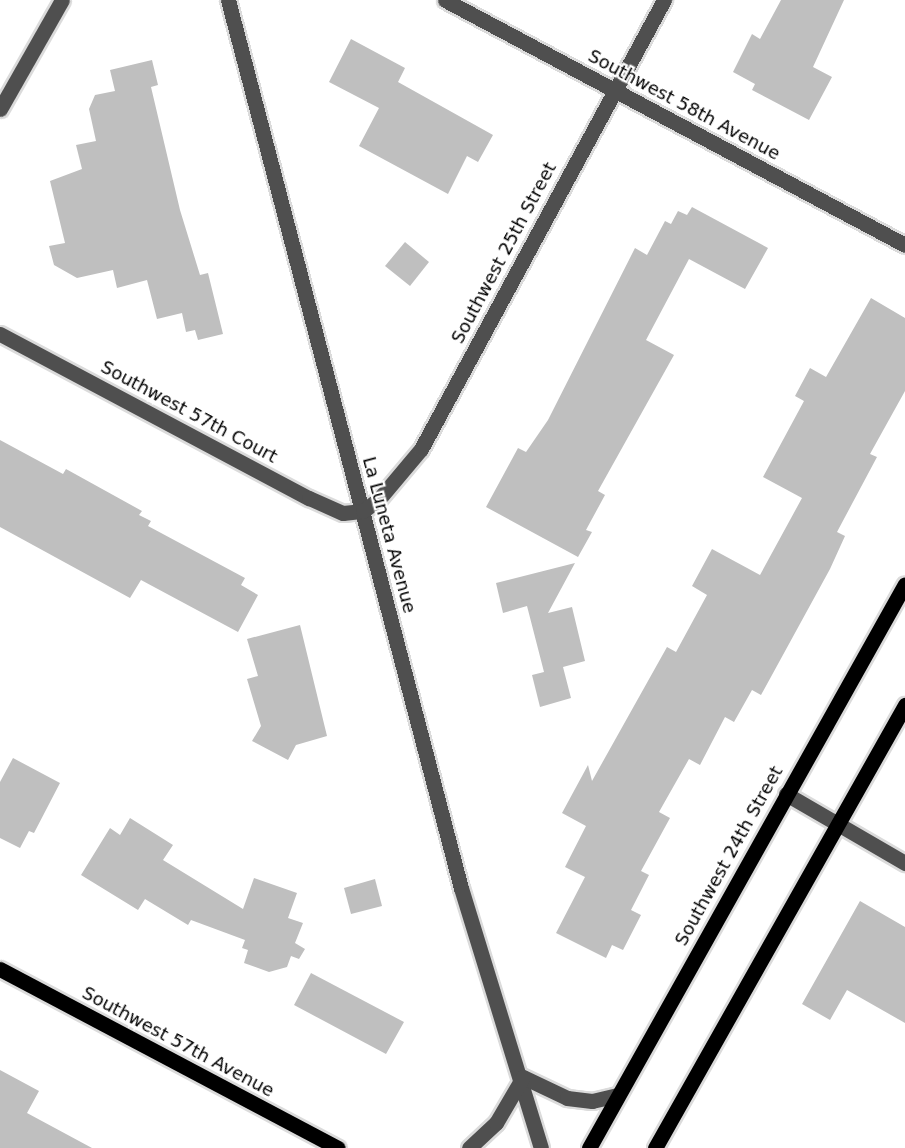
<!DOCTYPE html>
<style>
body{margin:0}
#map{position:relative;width:905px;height:1148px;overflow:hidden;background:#fff;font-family:"DejaVu Sans",sans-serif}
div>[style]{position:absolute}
.building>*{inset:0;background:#bfbfbf}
.roads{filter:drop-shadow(2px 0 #dbdbdb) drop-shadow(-2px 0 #dbdbdb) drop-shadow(0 2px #dbdbdb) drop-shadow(0 -2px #dbdbdb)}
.minor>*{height:15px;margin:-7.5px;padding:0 7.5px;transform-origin:7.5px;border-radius:7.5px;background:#4f4f4f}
.major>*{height:15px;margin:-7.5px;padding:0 7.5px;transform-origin:7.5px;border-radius:7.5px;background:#000}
span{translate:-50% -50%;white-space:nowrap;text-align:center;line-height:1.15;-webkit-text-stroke:4.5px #fff;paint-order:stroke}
.street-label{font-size:18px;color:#000}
</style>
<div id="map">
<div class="building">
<div style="clip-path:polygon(781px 0,844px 0,813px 67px,832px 77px,809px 120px,752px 90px,755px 84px,733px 72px,752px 34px,760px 39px)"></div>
<div style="clip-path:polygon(351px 39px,405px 68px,398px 82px,493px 135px,478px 162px,467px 156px,448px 194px,359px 146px,379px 108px,329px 82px)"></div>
<div style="clip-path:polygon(152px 60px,158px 85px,151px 87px,180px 210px,200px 275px,208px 273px,223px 334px,198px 340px,195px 330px,186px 332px,182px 313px,157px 319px,147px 280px,117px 288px,113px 270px,77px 278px,54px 265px,49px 246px,65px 243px,50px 181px,82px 169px,76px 145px,96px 141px,89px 109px,95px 95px,115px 91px,110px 70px)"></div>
<div style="clip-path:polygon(692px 207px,768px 248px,745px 289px,689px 259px,646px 340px,674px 355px,598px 491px,605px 495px,586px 530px,592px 532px,578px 557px,486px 507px,518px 448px,526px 452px,548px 420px,635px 248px,647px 255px,665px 221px,671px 224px,678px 211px,687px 215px)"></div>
<div style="clip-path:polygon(405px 242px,429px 262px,410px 286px,385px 266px)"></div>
<div style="clip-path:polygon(871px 298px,905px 318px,905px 391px,870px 454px,877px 457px,837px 532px,845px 536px,830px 569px,761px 695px,752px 690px,734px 722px,725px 717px,700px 765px,689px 759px,659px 812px,670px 818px,641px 871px,649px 875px,631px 910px,641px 915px,623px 950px,612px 945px,606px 958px,556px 933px,585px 877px,565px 867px,586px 826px,562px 813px,588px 765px,592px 781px,667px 647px,676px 652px,707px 595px,692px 586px,712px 549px,760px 575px,802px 498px,763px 477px,804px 401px,795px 396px,810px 368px,826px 377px)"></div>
<div style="clip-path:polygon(0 440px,63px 474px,66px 469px,142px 511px,139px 515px,151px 521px,148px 526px,245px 578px,241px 585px,258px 595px,238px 632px,141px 580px,130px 598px,0 527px)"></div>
<div style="clip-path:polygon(575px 563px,548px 613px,572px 607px,585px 661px,563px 667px,571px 698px,540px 707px,532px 675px,544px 672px,527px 606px,503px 613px,496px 583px)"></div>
<div style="clip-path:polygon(300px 625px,327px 736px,296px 745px,288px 760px,252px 741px,261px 726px,247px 679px,258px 676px,247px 639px)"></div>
<div style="clip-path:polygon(13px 758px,60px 783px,34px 833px,29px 831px,20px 848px,0 838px,0 782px)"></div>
<div style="clip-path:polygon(130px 818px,173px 845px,163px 860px,243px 909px,254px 878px,297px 893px,288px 918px,303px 923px,295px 943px,305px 949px,299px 959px,291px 956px,287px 967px,269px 972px,244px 963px,248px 950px,242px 948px,245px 940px,191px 920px,188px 925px,145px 899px,138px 910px,81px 875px,110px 828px,120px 835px)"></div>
<div style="clip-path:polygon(375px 879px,382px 906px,351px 914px,344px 888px)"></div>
<div style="clip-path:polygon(860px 901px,905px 927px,905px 1023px,847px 990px,830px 1020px,802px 1004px)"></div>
<div style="clip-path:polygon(311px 973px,404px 1022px,386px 1054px,294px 1005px)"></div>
<div style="clip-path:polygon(0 1070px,39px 1091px,27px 1113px,92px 1148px,0 1148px)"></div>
</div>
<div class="roads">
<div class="minor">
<div style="left:228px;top:0;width:918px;rotate:75.3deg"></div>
<div style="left:461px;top:888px;width:272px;rotate:72.9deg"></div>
<div style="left:445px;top:0;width:521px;rotate:28.04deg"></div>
<div style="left:0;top:109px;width:125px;rotate:-60.4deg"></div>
<div style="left:0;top:334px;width:350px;rotate:28deg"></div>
<div style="left:309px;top:498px;width:37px;rotate:24deg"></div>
<div style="left:343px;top:513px;width:20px;rotate:-6deg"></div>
<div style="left:363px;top:511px;width:20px;rotate:-37deg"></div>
<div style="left:379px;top:499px;width:65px;rotate:-50deg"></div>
<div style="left:421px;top:449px;width:511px;rotate:-61.58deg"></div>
<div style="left:786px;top:794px;width:138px;rotate:30.1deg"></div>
<div style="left:523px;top:1077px;width:49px;rotate:25.5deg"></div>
<div style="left:567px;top:1098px;width:25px;rotate:7deg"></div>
<div style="left:592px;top:1101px;width:26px;rotate:-13deg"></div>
<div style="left:469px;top:1148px;width:37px;rotate:-43deg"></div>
<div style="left:496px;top:1123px;width:53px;rotate:-59.6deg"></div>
</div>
<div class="major">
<div style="left:0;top:969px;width:382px;rotate:27.9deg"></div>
<div style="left:589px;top:1148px;width:646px;rotate:-60.74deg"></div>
<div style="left:655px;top:1148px;width:509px;rotate:-60.56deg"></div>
</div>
</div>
<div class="street-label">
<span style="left:684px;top:105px;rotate:28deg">Southwest 58th Avenue</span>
<span style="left:504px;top:253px;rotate:-62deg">Southwest 25th Street</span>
<span style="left:189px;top:412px;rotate:28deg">Southwest 57th Court</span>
<span style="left:389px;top:535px;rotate:75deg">La Luneta Avenue</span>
<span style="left:729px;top:856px;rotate:-61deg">Southwest 24th Street</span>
<span style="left:178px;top:1042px;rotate:28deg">Southwest 57th Avenue</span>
</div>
</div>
